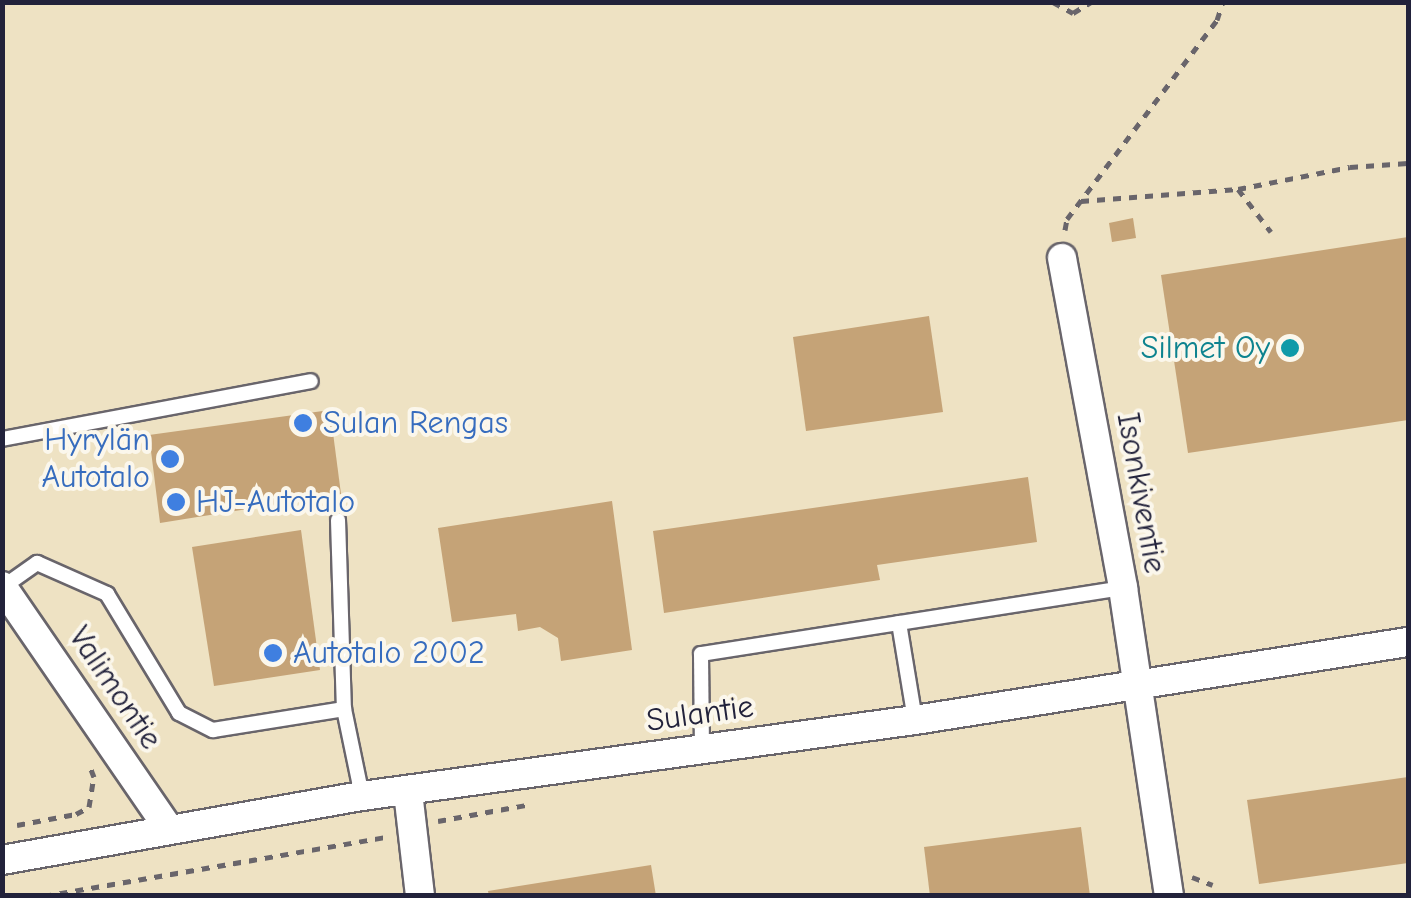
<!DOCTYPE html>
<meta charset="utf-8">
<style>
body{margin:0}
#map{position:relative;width:1411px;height:898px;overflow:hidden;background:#eee2c3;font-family:"Comic Neue",sans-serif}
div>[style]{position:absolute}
.building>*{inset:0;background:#c5a377}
.path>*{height:5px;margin-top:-2.5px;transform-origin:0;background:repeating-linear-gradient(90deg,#69656b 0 8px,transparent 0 16px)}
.roads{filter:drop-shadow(2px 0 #69656b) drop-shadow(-2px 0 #69656b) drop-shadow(0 2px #69656b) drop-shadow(0 -2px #69656b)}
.lane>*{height:14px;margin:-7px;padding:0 7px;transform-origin:7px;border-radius:7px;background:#fff}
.street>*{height:28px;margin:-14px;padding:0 14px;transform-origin:14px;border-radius:14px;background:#fff}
.dots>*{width:28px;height:28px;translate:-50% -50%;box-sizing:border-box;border:5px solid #fbf7ec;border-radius:50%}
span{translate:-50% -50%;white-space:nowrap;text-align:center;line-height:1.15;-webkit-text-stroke:8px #fbf7ec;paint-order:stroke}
.culture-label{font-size:32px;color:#0d838f}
.right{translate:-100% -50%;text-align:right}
.shop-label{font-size:32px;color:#366cbe}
.left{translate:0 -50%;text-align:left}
.street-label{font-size:32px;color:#22223b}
.frame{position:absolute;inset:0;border:5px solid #22223b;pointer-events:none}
</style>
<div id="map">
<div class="building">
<div style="clip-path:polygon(1133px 218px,1136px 238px,1112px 242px,1109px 223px)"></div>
<div style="clip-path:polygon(1408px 237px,1408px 420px,1188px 453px,1161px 275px)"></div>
<div style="clip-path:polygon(929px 316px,943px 412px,806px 431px,793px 337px)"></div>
<div style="clip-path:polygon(330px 410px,341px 494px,160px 523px,149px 435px)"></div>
<div style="clip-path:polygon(1028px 477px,1037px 542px,877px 565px,880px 580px,664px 613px,653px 531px)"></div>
<div style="clip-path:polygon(612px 501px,632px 650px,561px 661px,558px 638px,540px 627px,518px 631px,516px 614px,452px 622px,438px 528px)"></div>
<div style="clip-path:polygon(301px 530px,320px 670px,214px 686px,192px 547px)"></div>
<div style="clip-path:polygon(1408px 777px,1408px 863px,1259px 884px,1247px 800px)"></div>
<div style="clip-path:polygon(1081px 827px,1090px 896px,930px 896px,924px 847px)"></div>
<div style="clip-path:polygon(651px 865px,656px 896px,489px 896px,488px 891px)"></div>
</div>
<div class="path">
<div style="left:1053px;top:2px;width:23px;rotate:29deg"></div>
<div style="left:1073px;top:13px;width:21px;rotate:-31deg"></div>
<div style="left:1238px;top:189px;width:114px;rotate:-11.1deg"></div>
<div style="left:1350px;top:167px;width:58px;rotate:-3.9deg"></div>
<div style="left:1081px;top:201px;width:157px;rotate:-4.4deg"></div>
<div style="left:1238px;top:189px;width:54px;rotate:52.5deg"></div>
<div style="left:1065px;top:230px;width:11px;rotate:-80deg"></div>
<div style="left:1067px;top:219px;width:249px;rotate:-53deg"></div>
<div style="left:1217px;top:20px;width:19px;rotate:-72deg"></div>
<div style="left:438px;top:821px;width:89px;rotate:-10.3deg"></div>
<div style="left:17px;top:825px;width:60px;rotate:-10.6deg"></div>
<div style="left:76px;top:814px;width:15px;rotate:-28deg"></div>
<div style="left:89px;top:807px;width:30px;rotate:-81deg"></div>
<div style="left:94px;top:777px;width:9px;rotate:-111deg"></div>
<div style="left:1192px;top:877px;width:22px;rotate:21deg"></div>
<div style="left:44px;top:896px;width:346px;rotate:-9.8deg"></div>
</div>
<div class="roads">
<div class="lane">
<div style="left:2px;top:439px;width:314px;rotate:-10.6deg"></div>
<div style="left:338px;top:520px;width:189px;rotate:88.2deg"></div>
<div style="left:3px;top:587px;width:42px;rotate:-35.2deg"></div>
<div style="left:37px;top:563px;width:77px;rotate:23.9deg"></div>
<div style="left:107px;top:594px;width:139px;rotate:58.8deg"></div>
<div style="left:179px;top:713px;width:38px;rotate:27deg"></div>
<div style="left:213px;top:730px;width:133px;rotate:-9.1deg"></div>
<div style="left:344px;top:709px;width:89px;rotate:78.3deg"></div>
<div style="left:899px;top:623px;width:98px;rotate:80.6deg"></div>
<div style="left:702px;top:749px;width:95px;rotate:-90.6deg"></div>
<div style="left:701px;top:654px;width:427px;rotate:-8.9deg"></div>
</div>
<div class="street">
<div style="left:1062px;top:258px;width:336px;rotate:79.5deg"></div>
<div style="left:1123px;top:588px;width:311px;rotate:81.5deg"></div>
<div style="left:2px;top:586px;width:295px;rotate:55.5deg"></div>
<div style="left:408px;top:792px;width:105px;rotate:83.4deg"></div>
<div style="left:2px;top:860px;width:366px;rotate:-10.1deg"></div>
<div style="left:362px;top:796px;width:558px;rotate:-7.83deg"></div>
<div style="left:915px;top:720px;width:499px;rotate:-9deg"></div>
</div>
</div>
<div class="dots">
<div style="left:1290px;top:348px;background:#0f9aa8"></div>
<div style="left:303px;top:423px;background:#3f7fe0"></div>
<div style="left:170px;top:459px;background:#3f7fe0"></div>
<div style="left:176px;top:502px;background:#3f7fe0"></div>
<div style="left:273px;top:653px;background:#3f7fe0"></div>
</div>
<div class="culture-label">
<span class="right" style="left:1270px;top:348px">Silmet Oy</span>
</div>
<div class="shop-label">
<span class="left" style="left:323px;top:423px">Sulan Rengas</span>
<span class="right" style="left:150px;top:459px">Hyrylän<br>Autotalo</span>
<span class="left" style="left:196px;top:502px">HJ-Autotalo</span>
<span class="left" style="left:293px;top:653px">Autotalo 2002</span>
</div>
<div class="street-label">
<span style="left:1141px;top:493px;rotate:80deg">Isonkiventie</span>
<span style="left:115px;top:688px;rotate:56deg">Valimontie</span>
<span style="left:700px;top:714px;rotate:-8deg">Sulantie</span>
</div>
<div class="frame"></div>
</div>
